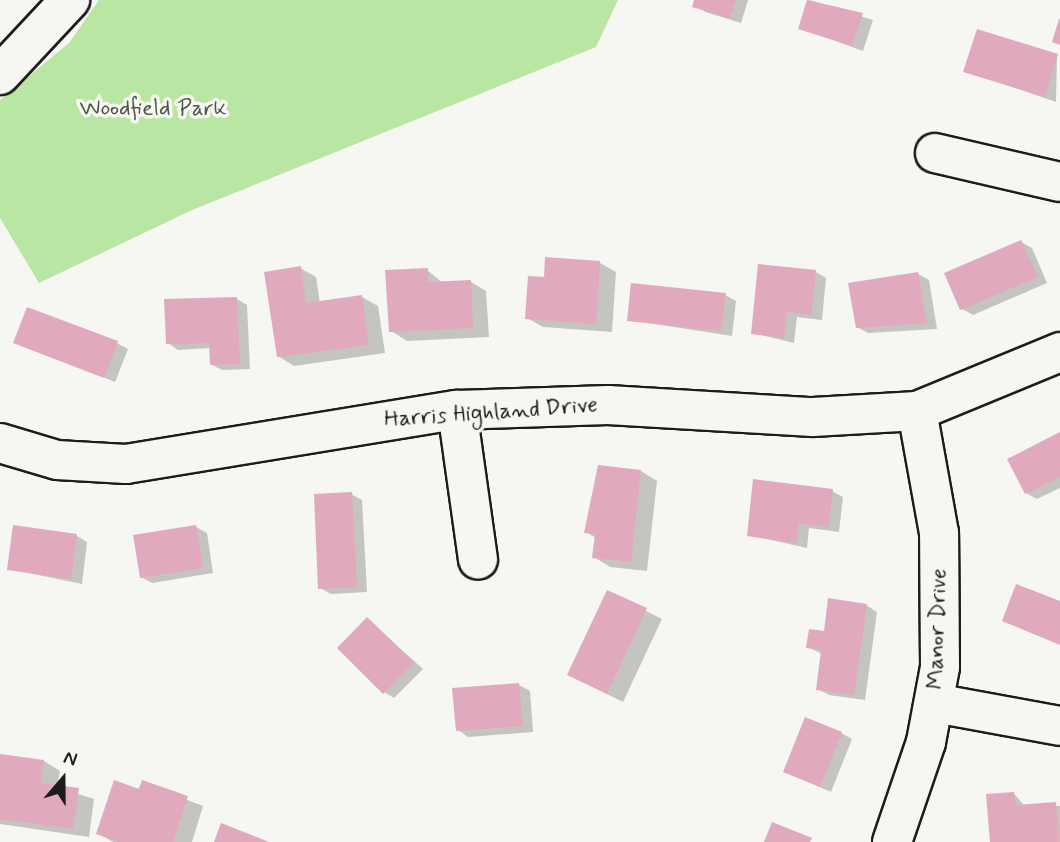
<!DOCTYPE html>
<style>
body{margin:0}
#map{position:relative;width:1060px;height:842px;overflow:hidden;background:#f6f6f2;font-family:Mynerve,sans-serif}
div>[style]{position:absolute}
.green>*{inset:0;background:#bae6a3}
.shadow>*{inset:0;background:#0003}
.building>*{inset:0;background:#e1a9bd}
.roads{filter:drop-shadow(2px 0 #1c1c1c) drop-shadow(-2px 0 #1c1c1c) drop-shadow(0 2px #1c1c1c) drop-shadow(0 -2px #1c1c1c)}
.minor>*{height:38px;margin:-19px;padding:0 19px;transform-origin:19px;border-radius:19px;background:#f6f6f2}
span{translate:-50% -50%;white-space:nowrap;text-align:center;line-height:1.15;-webkit-text-stroke:7px #f6f6f2;paint-order:stroke}
.park-label{font-size:23px;color:#4b5944}
.street-label{font-size:23px;color:#1c1c1c}
.north{position:absolute;left:28px;top:744px;width:70px;height:70px;-webkit-text-stroke:5px #f6f6f2;paint-order:stroke;rotate:20deg;font-size:19px;font-weight:700;line-height:28px;text-align:center;color:#1c1c1c}
.north::after{content:'';display:block;margin:auto;width:24px;height:32px;background:#1c1c1c;clip-path:polygon(50% 0,100% 100%,50% 72%,0 100%)}
</style>
<div id="map">
<div class="green">
<div style="clip-path:polygon(99px 0,618px 0,596px 47px,192px 210px,39px 283px,0 218px,0 100px,69px 43px)"></div>
</div>
<div class="shadow">
<div style="clip-path:polygon(696px 0,748px 0,741px 23px,705px 12px)"></div>
<div style="clip-path:polygon(809px 0,873px 20px,863px 51px,800px 28px)"></div>
<div style="clip-path:polygon(1057px 56px,1056px 102px,966px 71px)"></div>
<div style="clip-path:polygon(1021px 242px,1032px 248px,1047px 283px,973px 315px,962px 309px)"></div>
<div style="clip-path:polygon(547px 259px,600px 263px,616px 272px,612px 332px,543px 327px,527px 318px,546px 279px)"></div>
<div style="clip-path:polygon(300px 268px,316px 277px,320px 303px,362px 297px,378px 306px,385px 353px,294px 366px,278px 356px)"></div>
<div style="clip-path:polygon(427px 270px,443px 283px,471px 282px,486px 291px,489px 337px,407px 341px,391px 331px)"></div>
<div style="clip-path:polygon(816px 272px,826px 278px,822px 320px,797px 317px,794px 343px,753px 333px)"></div>
<div style="clip-path:polygon(918px 274px,929px 280px,937px 329px,868px 333px,857px 327px)"></div>
<div style="clip-path:polygon(725px 295px,736px 301px,732px 336px,629px 320px)"></div>
<div style="clip-path:polygon(237px 299px,247px 305px,250px 369px,222px 370px,211px 364px,211px 348px,178px 350px,168px 343px)"></div>
<div style="clip-path:polygon(15px 342px,117px 343px,128px 349px,115px 382px)"></div>
<div style="clip-path:polygon(1060px 434px,1060px 488px,1037px 499px,1026px 493px)"></div>
<div style="clip-path:polygon(641px 471px,657px 481px,647px 571px,610px 567px,594px 557px,596px 538px,586px 532px)"></div>
<div style="clip-path:polygon(832px 491px,843px 497px,839px 532px,809px 528px,807px 548px,748px 535px)"></div>
<div style="clip-path:polygon(351px 494px,362px 500px,367px 592px,331px 594px,320px 588px)"></div>
<div style="clip-path:polygon(196px 527px,207px 533px,213px 573px,152px 583px,141px 577px)"></div>
<div style="clip-path:polygon(77px 536px,87px 542px,82px 584px,9px 569px)"></div>
<div style="clip-path:polygon(608px 592px,662px 619px,623px 702px,569px 675px)"></div>
<div style="clip-path:polygon(866px 605px,877px 612px,865px 700px,829px 695px,818px 689px,822px 654px,808px 647px)"></div>
<div style="clip-path:polygon(367px 619px,423px 669px,394px 698px,384px 692px)"></div>
<div style="clip-path:polygon(519px 685px,530px 691px,533px 732px,468px 737px,458px 730px)"></div>
<div style="clip-path:polygon(841px 733px,852px 739px,831px 792px,785px 772px)"></div>
<div style="clip-path:polygon(0 755px,44px 761px,60px 771px,57px 787px,94px 799px,89px 837px,0 824px)"></div>
<div style="clip-path:polygon(143px 783px,203px 806px,192px 842px,113px 842px,99px 834px)"></div>
<div style="clip-path:polygon(1014px 794px,1025px 806px,1060px 806px,1060px 842px,992px 842px)"></div>
</div>
<div class="building">
<div style="clip-path:polygon(694px 0,736px 0,730px 18px,692px 7px)"></div>
<div style="clip-path:polygon(807px 0,863px 13px,852px 46px,798px 29px)"></div>
<div style="clip-path:polygon(1059px 19px,1060px 19px,1060px 45px,1052px 42px)"></div>
<div style="clip-path:polygon(977px 29px,1058px 54px,1045px 97px,963px 72px)"></div>
<div style="clip-path:polygon(1021px 240px,1038px 277px,960px 310px,944px 273px)"></div>
<div style="clip-path:polygon(545px 257px,600px 261px,596px 324px,525px 319px,528px 276px,544px 277px)"></div>
<div style="clip-path:polygon(758px 264px,816px 270px,811px 315px,787px 312px,784px 338px,751px 334px)"></div>
<div style="clip-path:polygon(301px 266px,306px 303px,362px 295px,369px 345px,277px 357px,264px 272px)"></div>
<div style="clip-path:polygon(428px 268px,428px 282px,471px 280px,473px 328px,389px 332px,385px 270px)"></div>
<div style="clip-path:polygon(918px 272px,927px 323px,856px 328px,848px 283px)"></div>
<div style="clip-path:polygon(631px 283px,726px 293px,721px 331px,627px 321px)"></div>
<div style="clip-path:polygon(237px 297px,240px 364px,210px 365px,209px 343px,166px 344px,164px 299px)"></div>
<div style="clip-path:polygon(27px 307px,118px 341px,104px 378px,13px 343px)"></div>
<div style="clip-path:polygon(1060px 432px,1060px 477px,1025px 494px,1007px 459px)"></div>
<div style="clip-path:polygon(598px 465px,641px 470px,631px 562px,592px 558px,595px 534px,584px 533px)"></div>
<div style="clip-path:polygon(753px 479px,833px 489px,828px 527px,799px 523px,796px 543px,747px 536px)"></div>
<div style="clip-path:polygon(352px 492px,357px 587px,318px 589px,314px 494px)"></div>
<div style="clip-path:polygon(13px 525px,77px 534px,71px 579px,7px 570px)"></div>
<div style="clip-path:polygon(196px 525px,203px 568px,140px 578px,133px 535px)"></div>
<div style="clip-path:polygon(1016px 584px,1060px 601px,1060px 645px,1002px 621px)"></div>
<div style="clip-path:polygon(607px 590px,647px 608px,607px 694px,567px 675px)"></div>
<div style="clip-path:polygon(828px 598px,867px 604px,854px 695px,816px 690px,821px 650px,806px 648px,809px 629px,824px 631px)"></div>
<div style="clip-path:polygon(367px 617px,414px 662px,383px 694px,337px 648px)"></div>
<div style="clip-path:polygon(519px 683px,523px 726px,456px 731px,452px 688px)"></div>
<div style="clip-path:polygon(805px 717px,842px 732px,820px 787px,783px 772px)"></div>
<div style="clip-path:polygon(0 754px,44px 760px,41px 783px,79px 788px,73px 829px,0 819px)"></div>
<div style="clip-path:polygon(114px 780px,139px 789px,142px 780px,188px 796px,173px 842px,119px 842px,96px 834px)"></div>
<div style="clip-path:polygon(1014px 792px,1016px 805px,1056px 802px,1059px 842px,990px 842px,986px 794px)"></div>
<div style="clip-path:polygon(772px 822px,812px 838px,810px 842px,764px 842px)"></div>
<div style="clip-path:polygon(221px 823px,269px 842px,214px 842px)"></div>
</div>
<div class="roads">
<div class="minor">
<div style="left:0;top:75px;width:103px;rotate:-47deg"></div>
<div style="left:935px;top:153px;width:128px;rotate:13.1deg"></div>
<div style="left:457px;top:410px;width:151px;rotate:82deg"></div>
<div style="left:0;top:443px;width:59px;rotate:16.6deg"></div>
<div style="left:57px;top:460px;width:69px;rotate:3.3deg"></div>
<div style="left:126px;top:464px;width:335px;rotate:-9.3deg"></div>
<div style="left:457px;top:410px;width:151px;rotate:-1.9deg"></div>
<div style="left:608px;top:405px;width:205px;rotate:3.4deg"></div>
<div style="left:813px;top:417px;width:104px;rotate:-3.3deg"></div>
<div style="left:917px;top:411px;width:155px;rotate:-22.4deg"></div>
<div style="left:935px;top:703px;width:127px;rotate:10.4deg"></div>
<div style="left:892px;top:842px;width:106px;rotate:-71.2deg"></div>
<div style="left:926px;top:742px;width:76px;rotate:-79.4deg"></div>
<div style="left:940px;top:667px;width:134px;rotate:-90.4deg"></div>
<div style="left:939px;top:533px;width:124px;rotate:-100.2deg"></div>
</div>
</div>
<div class="park-label">
<span style="left:153px;top:109px">Woodfield Park</span>
</div>
<div class="street-label">
<span style="left:491px;top:413px;rotate:-4deg">Harris Highland Drive</span>
<span style="left:938px;top:629px;rotate:-88deg">Manor Drive</span>
</div>
<div class="north">N</div>
</div>
